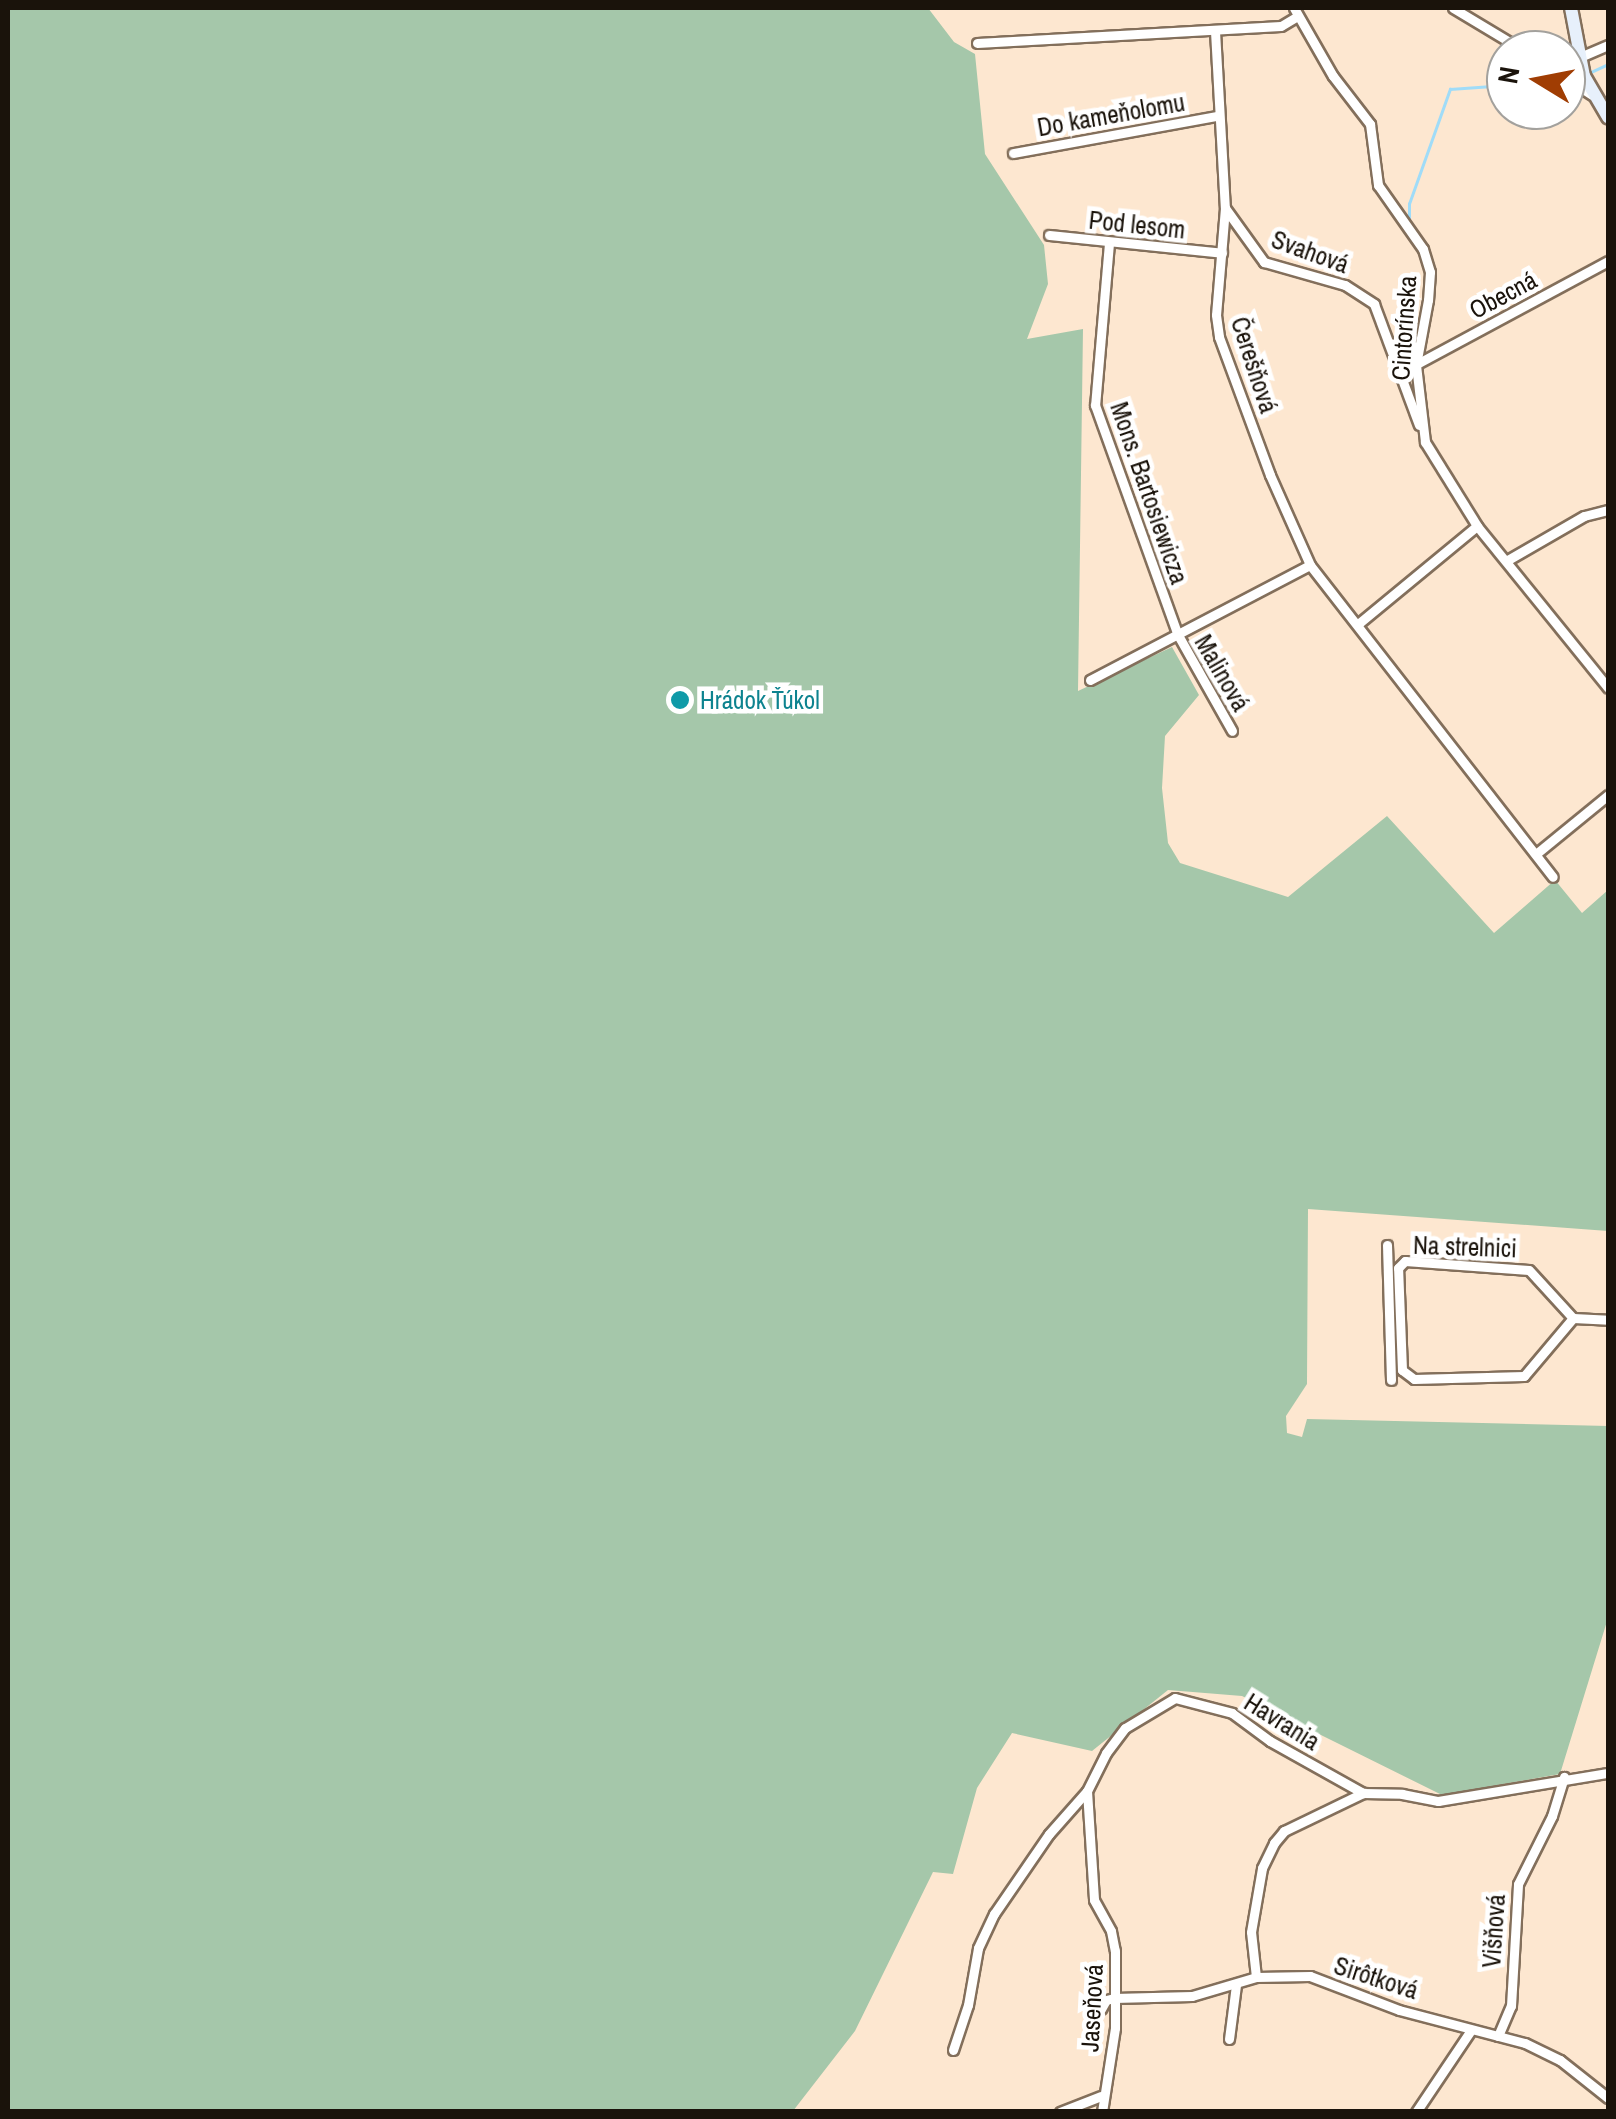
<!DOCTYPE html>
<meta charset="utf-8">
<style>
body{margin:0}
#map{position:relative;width:1616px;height:2119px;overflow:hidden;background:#fde7d0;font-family:"Archivo Narrow",sans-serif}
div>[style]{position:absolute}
.green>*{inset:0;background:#a5c7aa}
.stream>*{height:2.5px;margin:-1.25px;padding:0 1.25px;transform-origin:1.25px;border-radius:1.25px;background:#a0dcf8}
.roads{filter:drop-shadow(2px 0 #836f5b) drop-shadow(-2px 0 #836f5b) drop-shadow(0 2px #836f5b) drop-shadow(0 -2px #836f5b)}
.street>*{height:9px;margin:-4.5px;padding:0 4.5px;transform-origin:4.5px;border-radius:4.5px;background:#fff}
.secondary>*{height:12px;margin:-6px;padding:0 6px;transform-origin:6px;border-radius:6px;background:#e7f0fb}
.dots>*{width:28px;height:28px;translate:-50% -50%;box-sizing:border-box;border:5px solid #fff;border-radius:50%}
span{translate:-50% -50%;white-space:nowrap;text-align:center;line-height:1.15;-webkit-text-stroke:9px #fff;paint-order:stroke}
.street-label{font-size:25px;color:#1a130b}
.culture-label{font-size:25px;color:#0d838f}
.left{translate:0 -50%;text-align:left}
.frame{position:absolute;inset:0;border:10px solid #1a130b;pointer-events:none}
.north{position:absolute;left:1486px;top:30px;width:100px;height:100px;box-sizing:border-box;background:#fff;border:2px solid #a3a19d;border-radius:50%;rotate:280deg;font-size:28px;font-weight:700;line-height:40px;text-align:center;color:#1a130b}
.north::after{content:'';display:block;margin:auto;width:35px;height:45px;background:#a03d03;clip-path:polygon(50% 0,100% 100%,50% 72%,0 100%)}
</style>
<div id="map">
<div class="green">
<div style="clip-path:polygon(8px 8px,928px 8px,954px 42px,975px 54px,985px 154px,1044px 245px,1048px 284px,1027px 339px,1083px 329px,1078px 691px,1172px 647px,1199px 695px,1165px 736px,1162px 788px,1168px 843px,1180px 863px,1288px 897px,1387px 816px,1494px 933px,1555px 880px,1582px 913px,1608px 890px,1608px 1231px,1308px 1209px,1307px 1384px,1286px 1416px,1287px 1433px,1302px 1437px,1307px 1419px,1608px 1426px,1608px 1618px,1560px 1774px,1442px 1795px,1242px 1696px,1168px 1690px,1092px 1751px,1012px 1733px,977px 1788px,953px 1874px,933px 1872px,855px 2031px,793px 2111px,8px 2112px)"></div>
</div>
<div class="stream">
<div style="left:1589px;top:73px;width:21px;rotate:-25deg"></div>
<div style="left:1409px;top:221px;width:17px;rotate:-90deg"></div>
<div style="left:1409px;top:204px;width:122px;rotate:-70.4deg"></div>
<div style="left:1450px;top:89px;width:56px;rotate:-4.1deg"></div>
</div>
<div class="roads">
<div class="street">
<div style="left:1294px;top:8px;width:78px;rotate:60.2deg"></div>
<div style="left:1333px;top:76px;width:61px;rotate:52.4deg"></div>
<div style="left:1370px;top:124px;width:62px;rotate:82.5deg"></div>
<div style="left:1378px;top:185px;width:78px;rotate:54.9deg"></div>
<div style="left:1423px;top:249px;width:24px;rotate:73deg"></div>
<div style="left:1430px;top:272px;width:28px;rotate:94deg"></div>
<div style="left:1428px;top:300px;width:66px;rotate:100.5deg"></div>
<div style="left:1416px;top:365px;width:78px;rotate:83.3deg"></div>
<div style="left:1425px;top:442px;width:99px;rotate:58.2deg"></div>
<div style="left:1477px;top:526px;width:208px;rotate:51deg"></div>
<div style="left:1453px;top:8px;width:82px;rotate:31deg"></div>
<div style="left:1215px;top:31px;width:177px;rotate:86.8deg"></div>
<div style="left:1225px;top:208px;width:107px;rotate:94.8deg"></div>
<div style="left:1216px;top:315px;width:22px;rotate:82deg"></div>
<div style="left:1219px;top:337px;width:147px;rotate:69.7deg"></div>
<div style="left:1270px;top:475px;width:98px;rotate:66deg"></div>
<div style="left:1310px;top:565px;width:395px;rotate:52.1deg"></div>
<div style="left:977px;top:43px;width:304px;rotate:-3.2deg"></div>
<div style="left:1281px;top:26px;width:17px;rotate:-31deg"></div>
<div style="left:1566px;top:63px;width:46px;rotate:-23.2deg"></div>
<div style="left:1566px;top:78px;width:31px;rotate:33deg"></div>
<div style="left:1013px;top:153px;width:207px;rotate:-10.3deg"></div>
<div style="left:1225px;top:208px;width:67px;rotate:54.2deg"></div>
<div style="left:1264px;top:262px;width:84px;rotate:15.9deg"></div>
<div style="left:1345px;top:285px;width:35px;rotate:33deg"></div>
<div style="left:1374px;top:304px;width:129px;rotate:69.6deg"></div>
<div style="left:1049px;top:235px;width:174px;rotate:5.9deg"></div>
<div style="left:1109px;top:243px;width:163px;rotate:94.9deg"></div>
<div style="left:1095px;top:405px;width:245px;rotate:70.2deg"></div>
<div style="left:1178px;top:635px;width:110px;rotate:60.6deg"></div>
<div style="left:1400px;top:373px;width:236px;rotate:-28.3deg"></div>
<div style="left:1506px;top:561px;width:90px;rotate:-30deg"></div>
<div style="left:1584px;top:516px;width:25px;rotate:-14deg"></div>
<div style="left:1358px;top:624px;width:154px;rotate:-39.5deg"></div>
<div style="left:1090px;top:680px;width:248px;rotate:-27.6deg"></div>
<div style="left:1536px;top:854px;width:93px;rotate:-39.3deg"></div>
<div style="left:1387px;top:1245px;width:135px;rotate:88.3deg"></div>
<div style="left:1573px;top:1318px;width:76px;rotate:130.2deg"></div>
<div style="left:1524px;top:1376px;width:110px;rotate:178.4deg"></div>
<div style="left:1414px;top:1379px;width:15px;rotate:-143deg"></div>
<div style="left:1402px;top:1370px;width:102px;rotate:-92.2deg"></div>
<div style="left:1398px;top:1268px;width:10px;rotate:-45deg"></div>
<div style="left:1405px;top:1261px;width:124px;rotate:4.2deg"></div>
<div style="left:1529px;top:1270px;width:65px;rotate:47.5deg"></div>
<div style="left:1573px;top:1318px;width:35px;rotate:3deg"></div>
<div style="left:1087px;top:1791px;width:109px;rotate:86.3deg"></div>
<div style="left:1094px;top:1900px;width:35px;rotate:61deg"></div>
<div style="left:1111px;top:1931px;width:20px;rotate:79deg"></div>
<div style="left:1115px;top:1951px;width:77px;rotate:90deg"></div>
<div style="left:1115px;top:2028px;width:85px;rotate:98.8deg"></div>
<div style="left:1256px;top:1977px;width:45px;rotate:-96.3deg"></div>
<div style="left:1251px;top:1932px;width:65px;rotate:-80.2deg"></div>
<div style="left:1262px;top:1868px;width:28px;rotate:-64deg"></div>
<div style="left:1274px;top:1843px;width:16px;rotate:-50deg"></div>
<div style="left:1284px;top:1831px;width:88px;rotate:-25.7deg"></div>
<div style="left:1101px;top:2009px;width:10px;rotate:-61deg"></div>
<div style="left:1106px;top:2000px;width:8px;rotate:-14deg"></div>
<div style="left:1114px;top:1998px;width:78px;rotate:-1.5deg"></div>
<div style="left:1192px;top:1996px;width:67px;rotate:-16.5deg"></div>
<div style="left:1256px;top:1977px;width:54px;rotate:-1.1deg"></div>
<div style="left:1310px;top:1976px;width:95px;rotate:20.9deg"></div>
<div style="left:1399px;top:2010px;width:130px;rotate:14.7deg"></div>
<div style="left:1525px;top:2043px;width:39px;rotate:26deg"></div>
<div style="left:1560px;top:2060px;width:61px;rotate:38.4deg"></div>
<div style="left:1498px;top:2036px;width:33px;rotate:-67deg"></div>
<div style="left:1511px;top:2006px;width:122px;rotate:-86.7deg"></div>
<div style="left:1518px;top:1884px;width:76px;rotate:-63.4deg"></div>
<div style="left:1552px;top:1816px;width:41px;rotate:-72.9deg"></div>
<div style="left:1229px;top:2039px;width:54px;rotate:-82.6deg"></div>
<div style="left:953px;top:2050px;width:47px;rotate:-71.6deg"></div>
<div style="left:968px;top:2005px;width:58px;rotate:-80deg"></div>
<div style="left:978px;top:1948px;width:38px;rotate:-65deg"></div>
<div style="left:994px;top:1914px;width:97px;rotate:-55.5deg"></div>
<div style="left:1049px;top:1834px;width:57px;rotate:-48.5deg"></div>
<div style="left:1087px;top:1791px;width:42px;rotate:-63.4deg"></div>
<div style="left:1106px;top:1753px;width:31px;rotate:-53deg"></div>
<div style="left:1125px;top:1728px;width:58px;rotate:-31deg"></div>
<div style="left:1175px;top:1698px;width:59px;rotate:14.7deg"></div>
<div style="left:1232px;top:1713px;width:47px;rotate:36.4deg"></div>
<div style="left:1270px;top:1741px;width:107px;rotate:29.2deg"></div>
<div style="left:1363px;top:1793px;width:39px;rotate:1deg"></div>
<div style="left:1402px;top:1794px;width:37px;rotate:11deg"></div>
<div style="left:1438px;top:1801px;width:172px;rotate:-9.4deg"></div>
<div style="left:1060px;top:2112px;width:44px;rotate:-21.3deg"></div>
<div style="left:1416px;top:2112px;width:99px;rotate:-56.1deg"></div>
</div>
<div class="secondary">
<div style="left:1571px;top:8px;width:69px;rotate:79.2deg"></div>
<div style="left:1584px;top:76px;width:48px;rotate:59.7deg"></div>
</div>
</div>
<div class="dots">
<div style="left:680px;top:700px;background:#0f9aa8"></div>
</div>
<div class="street-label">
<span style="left:1111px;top:115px;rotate:-10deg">Do kameňolomu</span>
<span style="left:1137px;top:225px;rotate:6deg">Pod lesom</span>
<span style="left:1310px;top:252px;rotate:20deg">Svahová</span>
<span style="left:1503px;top:295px;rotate:-28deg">Obecná</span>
<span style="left:1404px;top:328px;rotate:-86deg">Cintorínska</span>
<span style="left:1254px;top:365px;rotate:72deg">Čerešňová</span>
<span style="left:1149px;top:493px;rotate:71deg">Mons. Bartosiewicza</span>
<span style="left:1222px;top:673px;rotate:60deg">Malinová</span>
<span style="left:1465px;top:1247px;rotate:2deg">Na strelnici</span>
<span style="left:1282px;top:1722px;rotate:32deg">Havrania</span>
<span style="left:1494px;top:1931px;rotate:-86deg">Višňová</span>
<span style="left:1376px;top:1978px;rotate:18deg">Sirôtková</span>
<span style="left:1092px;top:2008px;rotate:-87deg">Jaseňová</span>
</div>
<div class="culture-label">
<span class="left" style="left:700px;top:700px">Hrádok Ťúkol</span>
</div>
<div class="frame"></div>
<div class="north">N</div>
</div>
